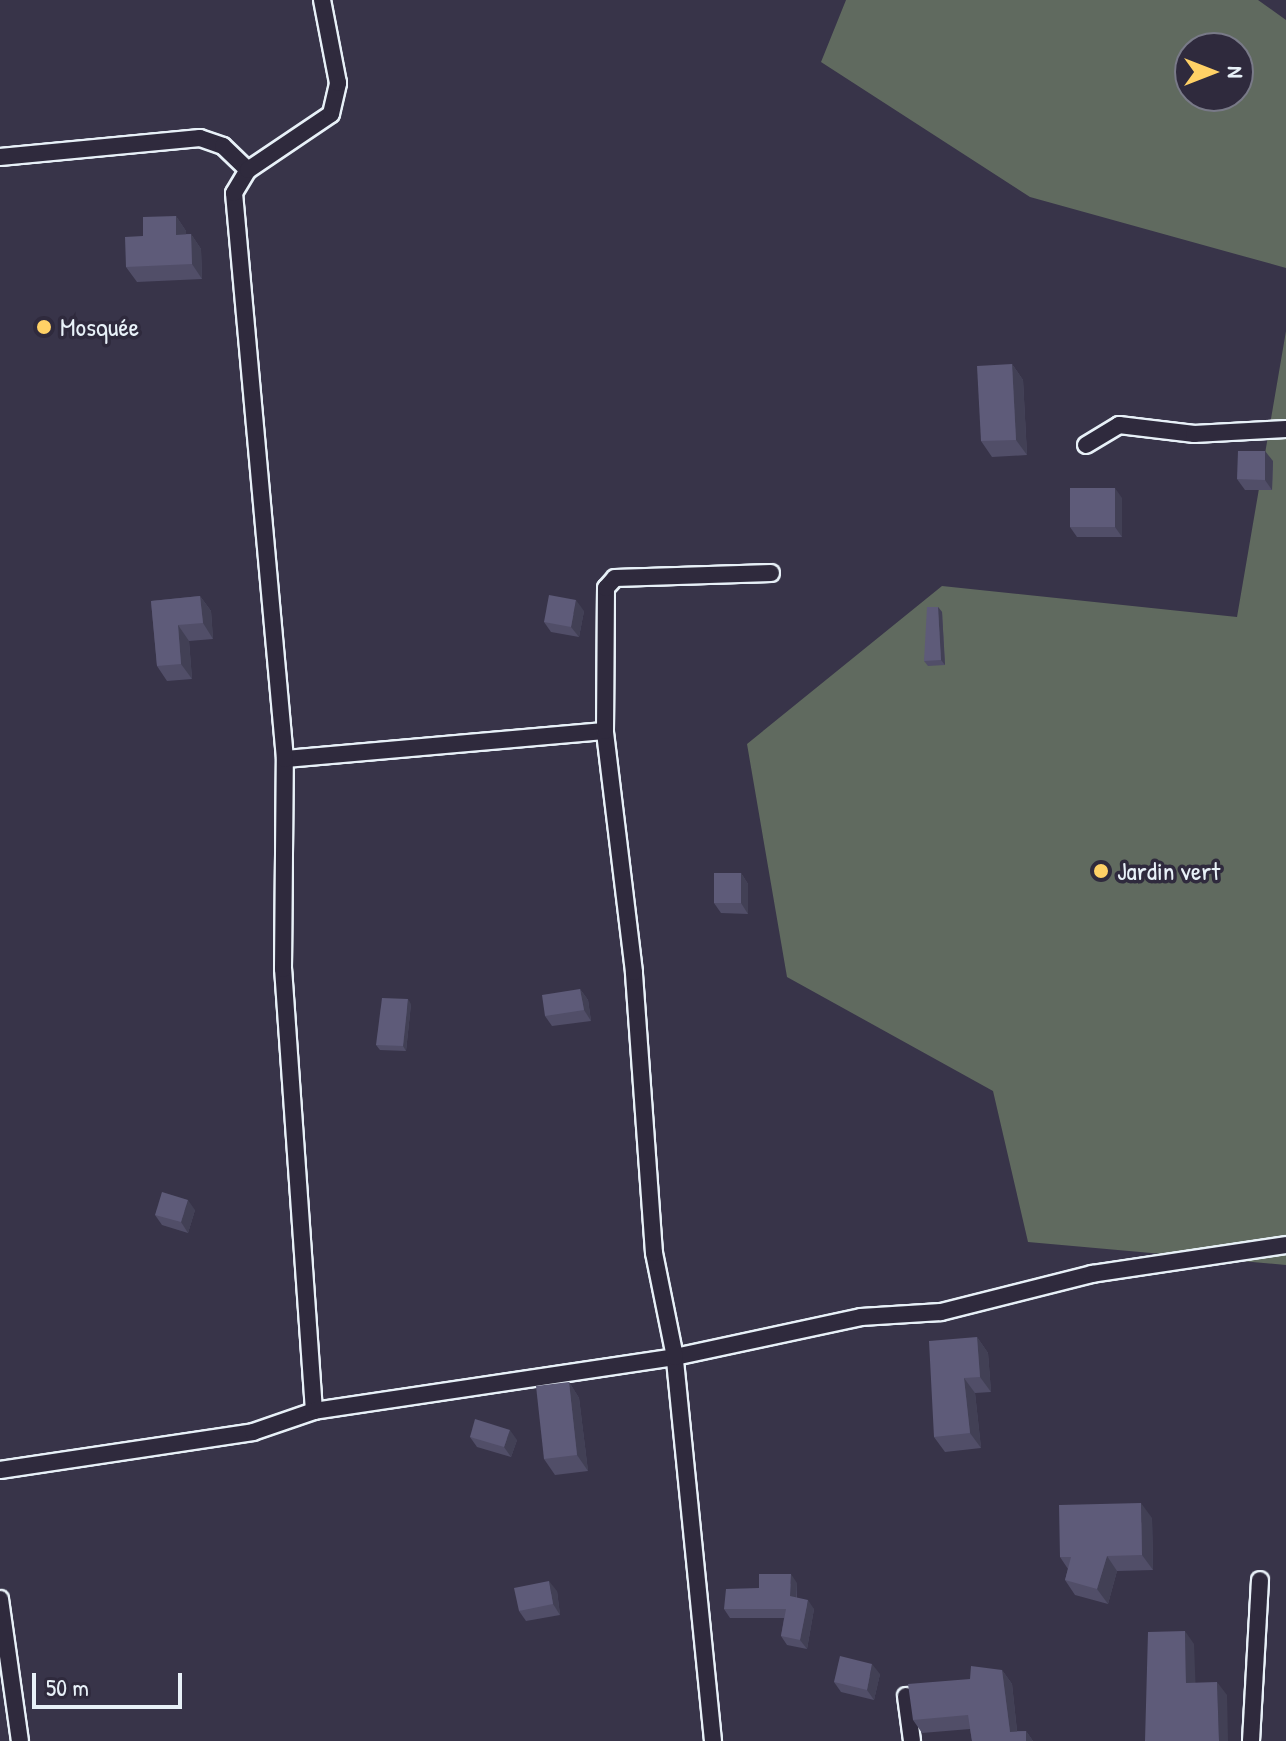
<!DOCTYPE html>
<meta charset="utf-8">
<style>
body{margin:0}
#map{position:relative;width:1286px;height:1741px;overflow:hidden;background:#383449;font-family:"Patrick Hand",sans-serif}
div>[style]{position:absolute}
.green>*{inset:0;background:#606a5f}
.roads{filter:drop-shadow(2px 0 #e8f1f8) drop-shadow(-2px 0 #e8f1f8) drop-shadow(0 2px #e8f1f8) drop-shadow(0 -2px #e8f1f8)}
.street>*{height:16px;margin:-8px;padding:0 8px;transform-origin:8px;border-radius:8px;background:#2f2a3d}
.wall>*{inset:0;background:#514e68}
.shaded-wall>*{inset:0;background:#424055}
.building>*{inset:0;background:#5e5b79}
.dots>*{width:22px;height:22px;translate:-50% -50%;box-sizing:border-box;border:4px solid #2f2a3d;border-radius:50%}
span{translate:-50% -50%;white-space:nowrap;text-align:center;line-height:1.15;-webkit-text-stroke:7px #2f2a3d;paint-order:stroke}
.poi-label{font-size:26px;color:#e8f1f8}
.left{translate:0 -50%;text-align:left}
.north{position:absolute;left:1174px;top:32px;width:80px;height:80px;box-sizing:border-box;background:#2f2a3d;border:2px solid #797a88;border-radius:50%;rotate:90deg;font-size:22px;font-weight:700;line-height:32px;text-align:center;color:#e8f1f8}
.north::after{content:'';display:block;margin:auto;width:28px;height:36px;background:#ffd166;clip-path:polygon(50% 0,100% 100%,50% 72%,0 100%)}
.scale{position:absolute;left:32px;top:1673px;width:150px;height:36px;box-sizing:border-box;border:4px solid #e8f1f8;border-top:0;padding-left:10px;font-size:24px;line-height:28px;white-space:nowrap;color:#e8f1f8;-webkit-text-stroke:6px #2f2a3d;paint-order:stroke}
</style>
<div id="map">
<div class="green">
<div style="clip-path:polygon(evenodd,846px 0,1258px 0,1286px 20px,1286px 268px,1030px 197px,821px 62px,846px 0,1238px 48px,1238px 96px,1190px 96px,1190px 48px,1238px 48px)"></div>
<div style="clip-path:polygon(1286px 331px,1286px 1265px,1028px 1242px,993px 1091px,787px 977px,747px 744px,942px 586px,1237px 617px)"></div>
</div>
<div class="roads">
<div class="street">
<div style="left:0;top:157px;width:201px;rotate:-5.4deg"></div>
<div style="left:200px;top:138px;width:24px;rotate:19deg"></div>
<div style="left:223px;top:146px;width:35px;rotate:44deg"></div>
<div style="left:1086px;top:445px;width:39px;rotate:-31deg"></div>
<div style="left:1119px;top:425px;width:76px;rotate:6.8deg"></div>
<div style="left:1194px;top:434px;width:92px;rotate:-3.1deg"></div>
<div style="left:285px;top:759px;width:321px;rotate:-5deg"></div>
<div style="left:314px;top:1411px;width:443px;rotate:-94deg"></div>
<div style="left:283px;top:969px;width:210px;rotate:-89.5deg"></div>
<div style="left:285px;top:759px;width:568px;rotate:-95.15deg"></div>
<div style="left:234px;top:193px;width:27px;rotate:-59deg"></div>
<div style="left:248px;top:170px;width:100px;rotate:-34deg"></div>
<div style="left:331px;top:114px;width:32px;rotate:-77deg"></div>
<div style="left:338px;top:83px;width:85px;rotate:-100.9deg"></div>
<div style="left:0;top:1470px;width:256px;rotate:-8.5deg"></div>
<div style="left:253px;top:1432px;width:65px;rotate:-19deg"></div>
<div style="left:314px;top:1411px;width:365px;rotate:-8.5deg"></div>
<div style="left:675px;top:1357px;width:190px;rotate:-12.1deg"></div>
<div style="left:861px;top:1317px;width:80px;rotate:-3.6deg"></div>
<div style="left:941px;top:1312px;width:156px;rotate:-14.1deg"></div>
<div style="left:1092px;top:1274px;width:196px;rotate:-8.5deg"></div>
<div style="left:0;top:1599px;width:143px;rotate:82deg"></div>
<div style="left:906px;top:1696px;width:45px;rotate:82.4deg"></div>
<div style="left:713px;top:1741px;width:386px;rotate:-95.7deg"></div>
<div style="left:675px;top:1357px;width:106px;rotate:-101.4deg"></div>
<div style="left:654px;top:1253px;width:282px;rotate:-94.1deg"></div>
<div style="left:634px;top:972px;width:243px;rotate:-96.9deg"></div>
<div style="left:605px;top:731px;width:143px;rotate:-89.6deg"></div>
<div style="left:606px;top:588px;width:13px;rotate:-48deg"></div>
<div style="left:615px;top:578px;width:156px;rotate:-1.8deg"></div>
<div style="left:1251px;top:1741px;width:161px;rotate:-86.8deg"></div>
</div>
</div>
<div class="wall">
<div style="clip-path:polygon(176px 216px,186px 231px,186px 234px,191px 234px,201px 249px,202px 279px,137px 282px,126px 267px,143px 236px)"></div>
<div style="clip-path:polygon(1012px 364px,1023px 380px,1027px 455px,992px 457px,981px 441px)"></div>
<div style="clip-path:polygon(1273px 461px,1272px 490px,1245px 490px,1237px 479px)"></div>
<div style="clip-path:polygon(1122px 498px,1122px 537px,1077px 537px,1070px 527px)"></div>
<div style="clip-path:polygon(200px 596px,211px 611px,213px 639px,189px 641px,192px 679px,167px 681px,157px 666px,151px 601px)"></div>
<div style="clip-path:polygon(938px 607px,942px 612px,945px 665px,928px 666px,924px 661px)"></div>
<div style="clip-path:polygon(584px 611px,579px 637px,551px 632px,544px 622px)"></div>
<div style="clip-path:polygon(741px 873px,748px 884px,748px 914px,721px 913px,714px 903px)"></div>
<div style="clip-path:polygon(580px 989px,588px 1000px,591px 1021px,552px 1026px,545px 1016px)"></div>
<div style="clip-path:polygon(411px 1004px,406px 1051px,380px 1050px,376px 1045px)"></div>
<div style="clip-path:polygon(195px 1210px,188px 1233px,162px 1225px,155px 1215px)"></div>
<div style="clip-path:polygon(977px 1337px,988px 1353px,991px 1392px,975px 1393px,981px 1448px,945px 1452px,934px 1437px)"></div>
<div style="clip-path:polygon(569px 1382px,579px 1398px,588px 1471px,555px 1475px,544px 1459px)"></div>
<div style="clip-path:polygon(470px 1437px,517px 1440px,511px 1457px,477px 1447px)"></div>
<div style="clip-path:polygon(1152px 1518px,1153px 1570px,1117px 1571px,1108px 1604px,1075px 1595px,1065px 1580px,1068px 1569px,1060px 1557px)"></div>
<div style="clip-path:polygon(797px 1583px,797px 1598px,814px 1609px,807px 1649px,787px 1645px,781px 1636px,784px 1618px,730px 1618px,724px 1609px,759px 1588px)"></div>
<div style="clip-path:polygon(557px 1591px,560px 1615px,526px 1621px,519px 1611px)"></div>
<div style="clip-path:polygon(1002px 1670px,1012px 1684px,1017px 1731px,1026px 1731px,1033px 1741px,972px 1741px,970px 1729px,922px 1733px,913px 1720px,970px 1679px)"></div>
<div style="clip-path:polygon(880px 1674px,874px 1700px,841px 1692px,834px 1682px)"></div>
</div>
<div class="shaded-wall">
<div style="clip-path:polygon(176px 216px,186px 231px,186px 249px,176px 235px)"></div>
<div style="clip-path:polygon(191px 234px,201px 249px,202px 279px,192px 264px)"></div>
<div style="clip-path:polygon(1012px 364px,1023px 380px,1027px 455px,1016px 440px)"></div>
<div style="clip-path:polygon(1265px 451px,1273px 461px,1272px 490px,1265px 480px)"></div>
<div style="clip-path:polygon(1115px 488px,1122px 498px,1122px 537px,1115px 527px)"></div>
<div style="clip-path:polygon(200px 596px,211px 611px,213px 639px,203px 623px)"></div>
<div style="clip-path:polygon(576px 600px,584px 611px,579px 637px,571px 627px)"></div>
<div style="clip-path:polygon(938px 607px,942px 612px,945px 665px,941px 660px)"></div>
<div style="clip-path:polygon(178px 625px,189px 641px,192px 679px,181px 664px)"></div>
<div style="clip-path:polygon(741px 873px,748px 884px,748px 914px,741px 903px)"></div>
<div style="clip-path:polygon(580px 989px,588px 1000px,591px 1021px,584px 1010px)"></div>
<div style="clip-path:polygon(408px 999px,411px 1004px,406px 1051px,403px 1046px)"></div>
<div style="clip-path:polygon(188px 1200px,195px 1210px,188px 1233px,181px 1222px)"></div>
<div style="clip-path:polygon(977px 1337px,988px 1353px,991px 1392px,980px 1377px)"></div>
<div style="clip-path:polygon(964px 1378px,975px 1393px,981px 1448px,970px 1433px)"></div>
<div style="clip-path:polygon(569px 1382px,579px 1398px,588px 1471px,577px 1455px)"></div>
<div style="clip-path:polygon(510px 1430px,517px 1440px,511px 1457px,504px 1447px)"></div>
<div style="clip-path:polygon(1141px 1503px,1152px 1518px,1153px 1570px,1142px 1555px)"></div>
<div style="clip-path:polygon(1107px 1556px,1117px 1571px,1108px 1604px,1097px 1589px)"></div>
<div style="clip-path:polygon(791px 1574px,797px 1583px,796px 1605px,790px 1596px)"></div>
<div style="clip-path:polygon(549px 1581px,557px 1591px,560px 1615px,553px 1604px)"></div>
<div style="clip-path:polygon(808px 1600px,814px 1609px,807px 1649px,800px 1640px)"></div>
<div style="clip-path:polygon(1185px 1631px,1194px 1644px,1196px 1697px,1186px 1683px)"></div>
<div style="clip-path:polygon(872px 1664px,880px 1674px,874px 1700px,867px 1690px)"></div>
<div style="clip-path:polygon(1002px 1670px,1012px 1684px,1018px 1741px,1010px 1732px)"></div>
<div style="clip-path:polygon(1217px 1682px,1227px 1695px,1228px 1741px,1219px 1741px)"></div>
<div style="clip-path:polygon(1026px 1731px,1033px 1741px,1026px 1741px)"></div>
</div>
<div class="building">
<div style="clip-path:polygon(176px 216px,176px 235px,191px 234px,192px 264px,126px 267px,125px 237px,143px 236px,143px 217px)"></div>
<div style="clip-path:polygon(1012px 364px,1016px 440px,981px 441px,977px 366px)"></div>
<div style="clip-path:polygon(1238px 451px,1265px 451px,1265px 480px,1237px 479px)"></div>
<div style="clip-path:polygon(1070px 488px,1115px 488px,1115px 527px,1070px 527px)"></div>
<div style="clip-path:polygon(549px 595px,576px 600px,571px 627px,544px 622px)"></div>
<div style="clip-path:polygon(200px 596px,203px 623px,178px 625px,181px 664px,157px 666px,151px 601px)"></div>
<div style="clip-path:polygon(927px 607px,938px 607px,941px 660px,924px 661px)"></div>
<div style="clip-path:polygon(714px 873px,741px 873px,741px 903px,714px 903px)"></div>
<div style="clip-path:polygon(580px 989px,584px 1010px,545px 1016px,542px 995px)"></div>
<div style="clip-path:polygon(382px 998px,408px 999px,403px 1046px,376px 1045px)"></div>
<div style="clip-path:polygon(162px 1192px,188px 1200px,181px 1222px,155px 1215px)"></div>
<div style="clip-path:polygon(977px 1337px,980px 1377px,964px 1378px,970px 1433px,934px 1437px,929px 1341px)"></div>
<div style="clip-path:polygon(569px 1382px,577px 1455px,544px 1459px,536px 1386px)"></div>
<div style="clip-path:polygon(475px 1419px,510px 1430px,504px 1447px,470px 1437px)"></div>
<div style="clip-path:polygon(1141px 1503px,1142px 1555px,1107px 1556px,1097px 1589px,1065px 1580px,1071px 1557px,1060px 1557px,1059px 1505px)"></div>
<div style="clip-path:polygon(759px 1574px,791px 1574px,790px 1596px,808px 1600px,800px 1640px,781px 1636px,786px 1609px,724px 1609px,726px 1589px,759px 1588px)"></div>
<div style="clip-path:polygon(549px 1581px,553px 1604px,519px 1611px,514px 1588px)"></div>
<div style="clip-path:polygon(1185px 1631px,1186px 1683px,1217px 1682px,1219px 1741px,1145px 1741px,1148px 1632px)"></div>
<div style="clip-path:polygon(840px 1656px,872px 1664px,867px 1690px,834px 1682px)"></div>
<div style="clip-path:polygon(971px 1666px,1002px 1670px,1010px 1732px,1026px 1731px,1026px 1741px,972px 1741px,968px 1715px,913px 1720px,908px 1684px,970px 1679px)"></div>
</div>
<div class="dots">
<div style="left:44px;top:327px;background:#ffd166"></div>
<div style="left:1101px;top:871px;background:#ffd166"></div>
</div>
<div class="poi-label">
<span class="left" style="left:60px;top:327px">Mosquée</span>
<span class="left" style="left:1117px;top:871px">Jardin vert</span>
</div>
<div class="north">N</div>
<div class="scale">50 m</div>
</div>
